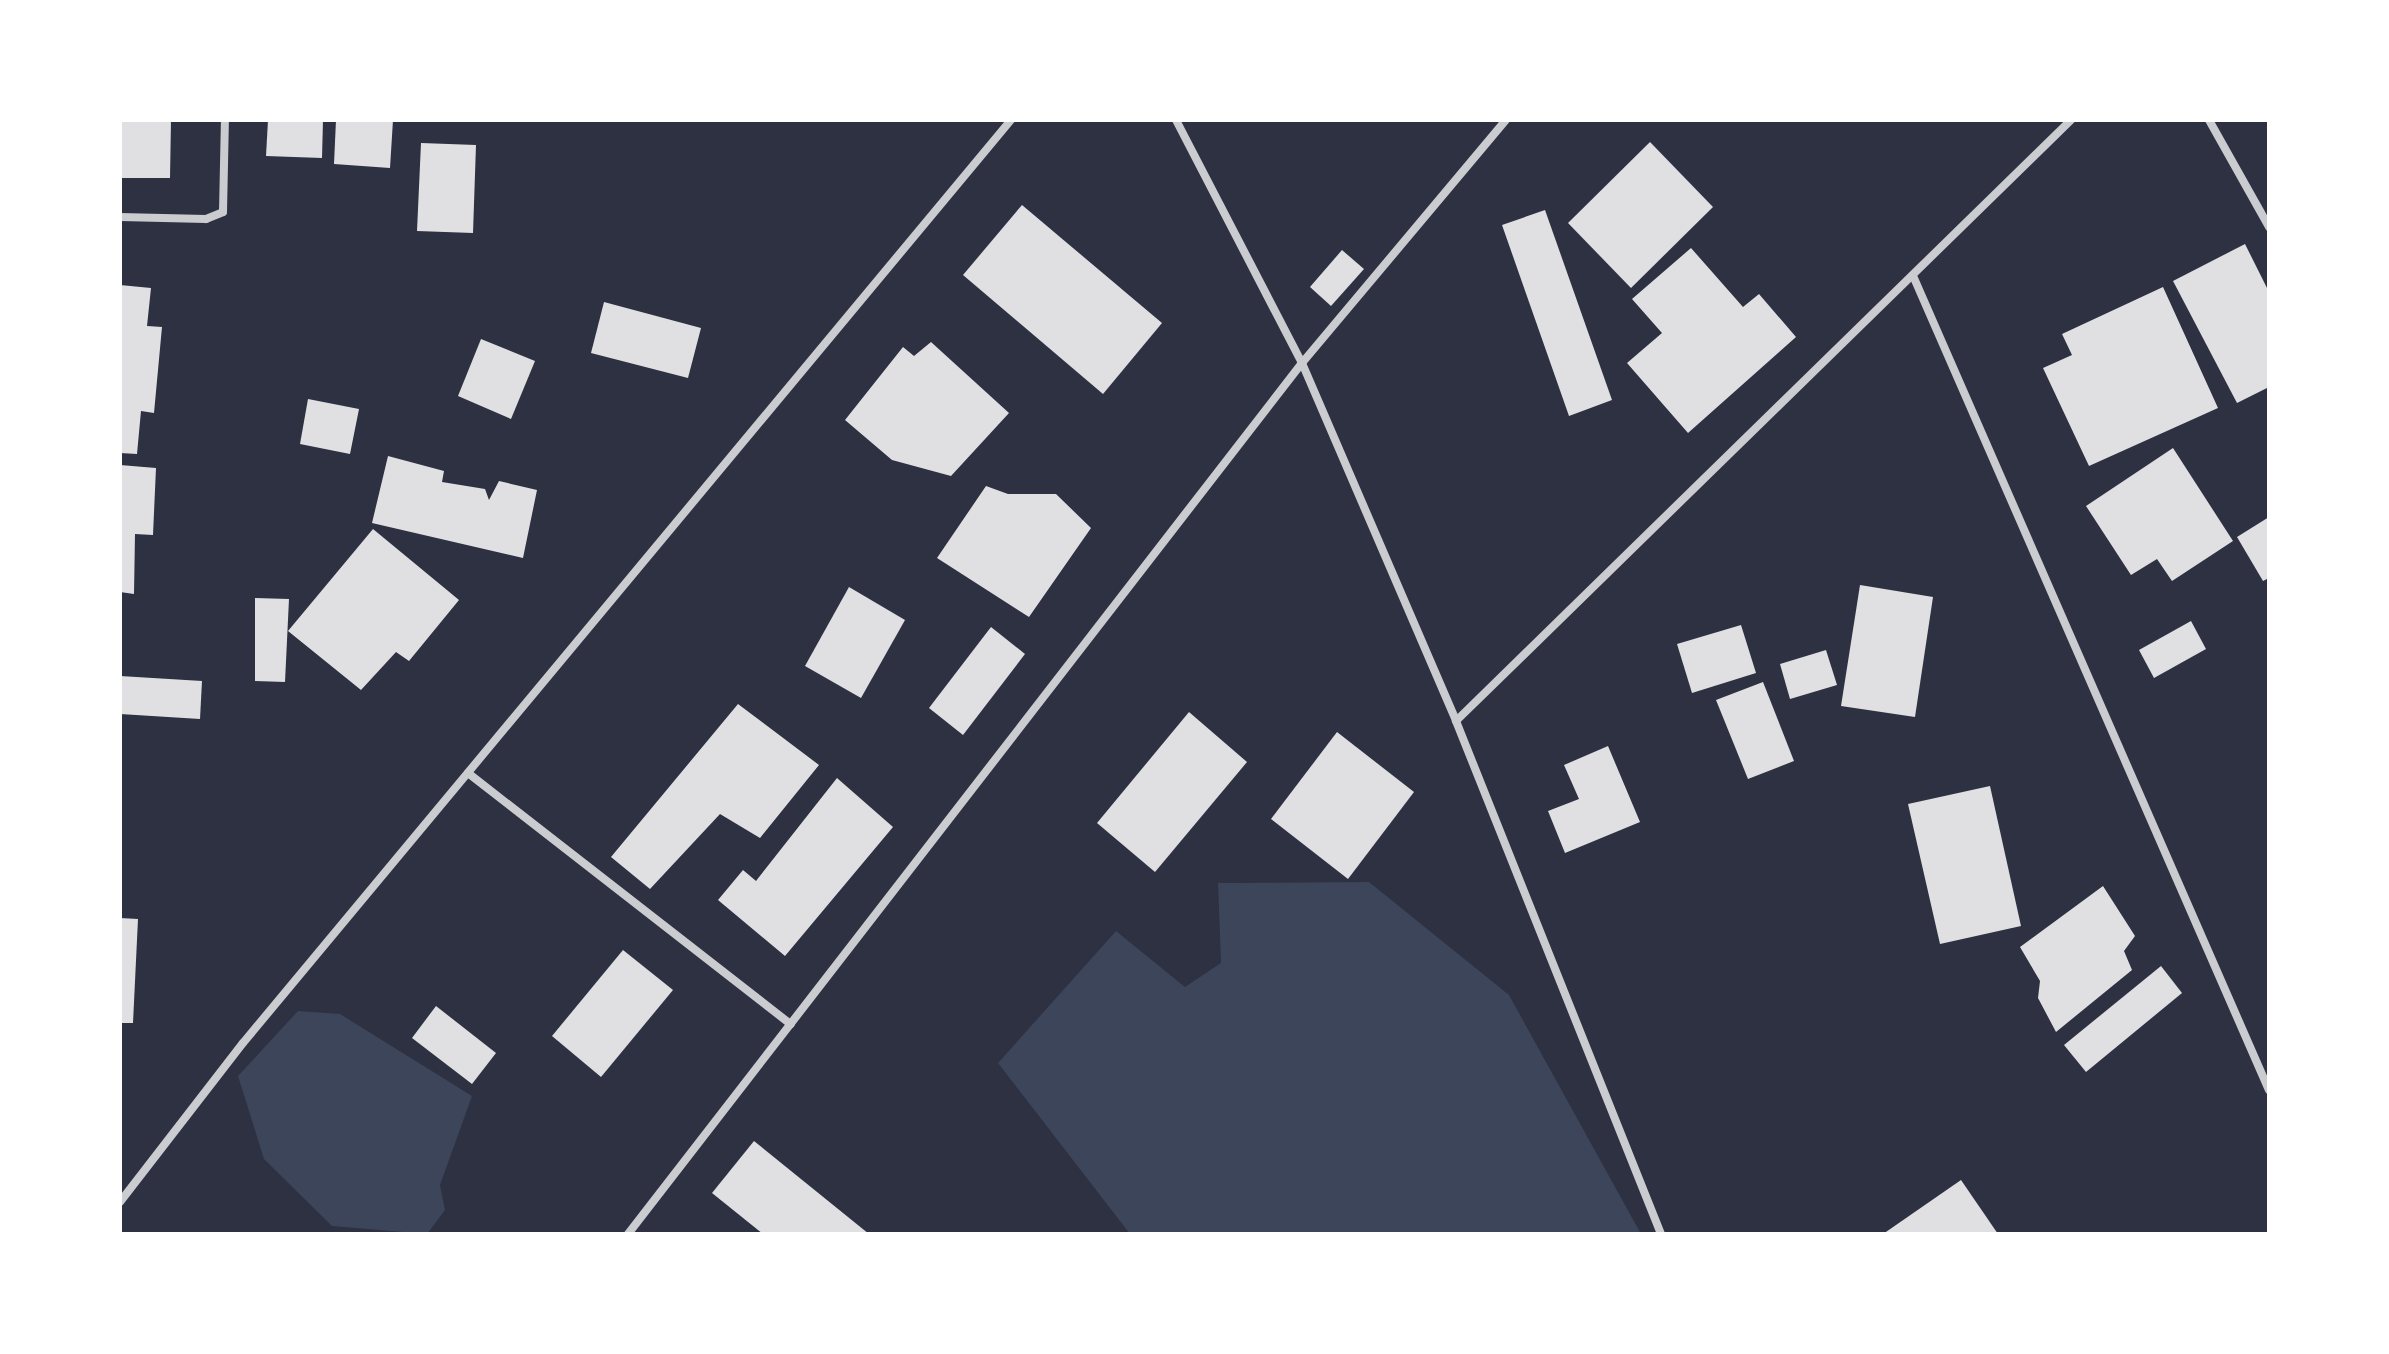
<!DOCTYPE html>
<style>
body{margin:0}
#map{position:relative;width:2389px;height:1354px;overflow:hidden;background:#2d3142;font-family:Rubik,sans-serif}
div>[style]{position:absolute}
.green>*{inset:0;background:#3c4559}
.building>*{inset:0;background:#e0e0e3}
.minor>*{height:8px;margin:-4px;padding:0 4px;transform-origin:4px;border-radius:4px;background:#caccd0}
span{translate:-50% -50%;white-space:nowrap;text-align:center;line-height:1.15;-webkit-text-stroke:7px #fff;paint-order:stroke}
.frame{position:absolute;inset:0;border:122px solid #fff;pointer-events:none}
</style>
<div id="map">
<div class="green">
<div style="clip-path:polygon(1369px 882px,1509px 995px,1641px 1234px,1130px 1234px,998px 1063px,1116px 931px,1185px 987px,1221px 963px,1218px 883px)"></div>
<div style="clip-path:polygon(298px 1011px,340px 1014px,472px 1096px,440px 1185px,445px 1210px,427px 1234px,332px 1226px,264px 1159px,238px 1076px)"></div>
</div>
<div class="building">
<div style="clip-path:polygon(120px 120px,171px 120px,170px 178px,120px 178px)"></div>
<div style="clip-path:polygon(268px 120px,323px 120px,322px 158px,266px 156px)"></div>
<div style="clip-path:polygon(336px 120px,393px 120px,390px 168px,334px 164px)"></div>
<div style="clip-path:polygon(1650px 142px,1713px 207px,1631px 288px,1568px 223px)"></div>
<div style="clip-path:polygon(421px 143px,476px 145px,473px 233px,417px 231px)"></div>
<div style="clip-path:polygon(1022px 205px,1162px 323px,1103px 394px,963px 275px)"></div>
<div style="clip-path:polygon(1545px 210px,1612px 400px,1569px 416px,1502px 225px)"></div>
<div style="clip-path:polygon(2245px 244px,2269px 292px,2269px 387px,2237px 403px,2173px 281px)"></div>
<div style="clip-path:polygon(1691px 248px,1743px 307px,1759px 294px,1796px 337px,1688px 433px,1627px 363px,1662px 333px,1632px 299px)"></div>
<div style="clip-path:polygon(1342px 250px,1364px 269px,1331px 306px,1310px 287px)"></div>
<div style="clip-path:polygon(120px 285px,151px 288px,147px 326px,162px 327px,154px 413px,141px 411px,137px 454px,120px 453px)"></div>
<div style="clip-path:polygon(2163px 287px,2218px 408px,2089px 466px,2043px 368px,2072px 355px,2062px 334px)"></div>
<div style="clip-path:polygon(604px 302px,701px 328px,688px 378px,591px 353px)"></div>
<div style="clip-path:polygon(481px 339px,535px 361px,511px 419px,458px 396px)"></div>
<div style="clip-path:polygon(931px 342px,1009px 413px,951px 476px,892px 460px,845px 420px,903px 347px,914px 356px)"></div>
<div style="clip-path:polygon(308px 399px,359px 409px,350px 454px,300px 444px)"></div>
<div style="clip-path:polygon(2173px 448px,2233px 541px,2172px 581px,2157px 559px,2131px 575px,2086px 506px)"></div>
<div style="clip-path:polygon(388px 456px,444px 471px,442px 482px,485px 489px,489px 500px,499px 481px,537px 490px,523px 558px,372px 523px)"></div>
<div style="clip-path:polygon(120px 465px,156px 468px,153px 535px,135px 534px,134px 594px,120px 592px)"></div>
<div style="clip-path:polygon(986px 486px,1008px 494px,1056px 494px,1091px 528px,1029px 617px,937px 558px)"></div>
<div style="clip-path:polygon(2269px 517px,2269px 578px,2263px 581px,2237px 537px)"></div>
<div style="clip-path:polygon(373px 529px,459px 600px,409px 661px,396px 652px,361px 690px,288px 631px)"></div>
<div style="clip-path:polygon(1860px 585px,1933px 597px,1915px 717px,1841px 706px)"></div>
<div style="clip-path:polygon(849px 587px,905px 620px,861px 698px,805px 666px)"></div>
<div style="clip-path:polygon(255px 598px,289px 599px,285px 682px,255px 681px)"></div>
<div style="clip-path:polygon(2191px 621px,2206px 649px,2154px 678px,2139px 650px)"></div>
<div style="clip-path:polygon(1741px 625px,1756px 673px,1692px 693px,1677px 644px)"></div>
<div style="clip-path:polygon(991px 627px,1025px 654px,963px 735px,929px 708px)"></div>
<div style="clip-path:polygon(1826px 650px,1837px 685px,1790px 699px,1780px 664px)"></div>
<div style="clip-path:polygon(120px 676px,202px 681px,200px 719px,120px 714px)"></div>
<div style="clip-path:polygon(1763px 682px,1794px 761px,1748px 779px,1716px 700px)"></div>
<div style="clip-path:polygon(738px 704px,819px 765px,760px 838px,720px 814px,650px 889px,611px 857px)"></div>
<div style="clip-path:polygon(1189px 712px,1247px 762px,1155px 872px,1097px 823px)"></div>
<div style="clip-path:polygon(1337px 732px,1414px 792px,1348px 879px,1271px 819px)"></div>
<div style="clip-path:polygon(1608px 746px,1640px 822px,1565px 853px,1548px 811px,1579px 799px,1564px 765px)"></div>
<div style="clip-path:polygon(837px 778px,893px 827px,785px 956px,718px 900px,743px 870px,756px 881px)"></div>
<div style="clip-path:polygon(1990px 786px,2021px 926px,1940px 944px,1908px 804px)"></div>
<div style="clip-path:polygon(2103px 886px,2135px 936px,2124px 951px,2132px 970px,2056px 1032px,2038px 998px,2040px 981px,2020px 947px)"></div>
<div style="clip-path:polygon(120px 918px,138px 919px,133px 1023px,120px 1023px)"></div>
<div style="clip-path:polygon(623px 950px,673px 990px,601px 1077px,552px 1036px)"></div>
<div style="clip-path:polygon(2161px 966px,2182px 993px,2086px 1072px,2064px 1045px)"></div>
<div style="clip-path:polygon(436px 1006px,496px 1053px,472px 1084px,412px 1038px)"></div>
<div style="clip-path:polygon(754px 1141px,869px 1234px,763px 1234px,712px 1193px)"></div>
<div style="clip-path:polygon(1961px 1180px,1998px 1234px,1883px 1234px)"></div>
</div>
<div class="minor">
<div style="left:1176px;top:120px;width:274px;rotate:62.6deg"></div>
<div style="left:1302px;top:363px;width:390px;rotate:66.7deg"></div>
<div style="left:1456px;top:721px;width:552px;rotate:68.22deg"></div>
<div style="left:2209px;top:120px;width:123px;rotate:60.7deg"></div>
<div style="left:120px;top:217px;width:86px;rotate:1.3deg"></div>
<div style="left:206px;top:219px;width:18px;rotate:-22deg"></div>
<div style="left:223px;top:212px;width:92px;rotate:-88.8deg"></div>
<div style="left:1914px;top:278px;width:886px;rotate:66.39deg"></div>
<div style="left:1456px;top:721px;width:860px;rotate:-44.34deg"></div>
<div style="left:468px;top:773px;width:409px;rotate:37.9deg"></div>
<div style="left:120px;top:1202px;width:201px;rotate:-52.3deg"></div>
<div style="left:243px;top:1043px;width:1201px;rotate:-50.24deg"></div>
<div style="left:628px;top:1234px;width:1101px;rotate:-52.27deg"></div>
<div style="left:1302px;top:363px;width:317px;rotate:-50deg"></div>
</div>
<div class="frame"></div>
</div>
